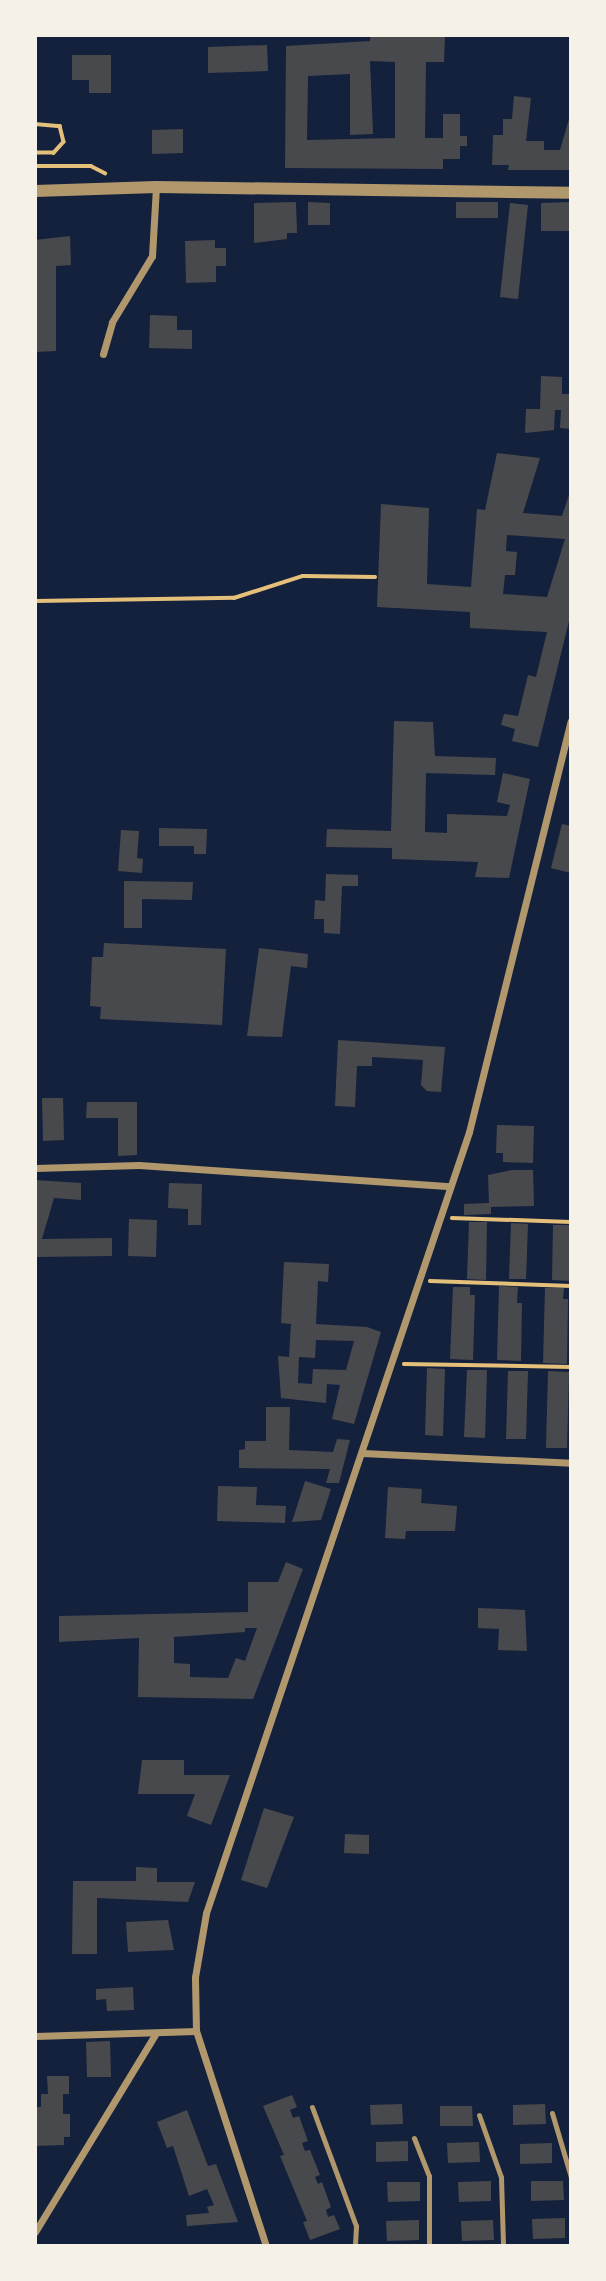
<!DOCTYPE html>
<style>
body{margin:0}
#map{position:relative;width:606px;height:2281px;overflow:hidden;background:#14213d;font-family:"Varela Round",sans-serif}
div>[style]{position:absolute}
.building>*{inset:0;background:#48494c}
.path>*{height:3.5px;margin:-1.75px;padding:0 1.75px;transform-origin:1.75px;border-radius:1.75px;background:#e5c07b}
.service>*{height:5px;margin:-2.5px;padding:0 2.5px;transform-origin:2.5px;border-radius:2.5px;background:#b1986c}
.minor>*{height:7px;margin:-3.5px;padding:0 3.5px;transform-origin:3.5px;border-radius:3.5px;background:#b1986c}
.tertiary>*{height:12px;margin:-6px;padding:0 6px;transform-origin:6px;border-radius:6px;background:#b1986c}
span{translate:-50% -50%;white-space:nowrap;text-align:center;line-height:1.15;-webkit-text-stroke:5px #f6f1e7;paint-order:stroke}
.frame{position:absolute;inset:0;border:37px solid #f6f1e7;pointer-events:none}
</style>
<div id="map">
<div class="building">
<div style="clip-path:polygon(evenodd,370px 35px,445px 36px,444px 62px,426px 62px,425px 138px,443px 138px,443px 114px,460px 114px,460px 136px,467px 136px,467px 146px,460px 146px,460px 159px,443px 159px,443px 169px,285px 168px,286px 46px,370px 41px,370px 35px,370px 61px,395px 62px,395px 138px,307px 140px,308px 76px,350px 74px,350px 135px,373px 134px,370px 61px)"></div>
<div style="clip-path:polygon(267px 45px,268px 71px,208px 73px,208px 47px)"></div>
<div style="clip-path:polygon(72px 55px,111px 55px,111px 93px,89px 93px,89px 80px,72px 80px)"></div>
<div style="clip-path:polygon(514px 96px,531px 98px,526px 141px,544px 141px,544px 150px,560px 150px,571px 112px,571px 170px,508px 170px,509px 165px,492px 165px,493px 135px,503px 135px,503px 119px,512px 119px)"></div>
<div style="clip-path:polygon(183px 129px,183px 153px,152px 154px,152px 130px)"></div>
<div style="clip-path:polygon(296px 202px,297px 233px,287px 233px,287px 239px,254px 243px,254px 203px)"></div>
<div style="clip-path:polygon(308px 202px,330px 203px,330px 225px,308px 225px)"></div>
<div style="clip-path:polygon(456px 202px,498px 202px,498px 218px,456px 218px)"></div>
<div style="clip-path:polygon(571px 202px,571px 231px,541px 231px,541px 203px)"></div>
<div style="clip-path:polygon(510px 203px,528px 205px,518px 299px,500px 297px)"></div>
<div style="clip-path:polygon(70px 236px,71px 265px,56px 266px,56px 351px,35px 352px,35px 240px)"></div>
<div style="clip-path:polygon(215px 240px,215px 248px,226px 248px,226px 266px,216px 266px,216px 282px,186px 283px,185px 241px)"></div>
<div style="clip-path:polygon(150px 315px,177px 316px,177px 330px,192px 330px,192px 349px,149px 348px)"></div>
<div style="clip-path:polygon(541px 376px,562px 377px,562px 394px,571px 394px,571px 429px,560px 428px,561px 410px,555px 410px,554px 430px,525px 433px,526px 409px,540px 409px)"></div>
<div style="clip-path:polygon(evenodd,497px 453px,540px 458px,523px 513px,562px 516px,571px 489px,571px 613px,538px 747px,512px 741px,515px 729px,501px 725px,504px 714px,518px 716px,528px 675px,536px 677px,547px 632px,470px 628px,470px 612px,377px 607px,381px 504px,429px 508px,427px 584px,471px 587px,477px 509px,485px 510px,497px 453px,507px 535px,565px 539px,547px 597px,503px 594px,505px 575px,515px 575px,517px 552px,506px 551px,507px 535px)"></div>
<div style="clip-path:polygon(394px 721px,433px 722px,435px 756px,496px 758px,495px 775px,426px 773px,425px 832px,447px 833px,447px 814px,507px 816px,510px 805px,497px 802px,503px 773px,530px 779px,509px 878px,475px 877px,478px 862px,392px 859px,392px 848px,326px 847px,327px 829px,391px 831px)"></div>
<div style="clip-path:polygon(562px 824px,571px 826px,571px 873px,551px 868px)"></div>
<div style="clip-path:polygon(159px 828px,207px 829px,206px 854px,194px 854px,194px 846px,159px 846px)"></div>
<div style="clip-path:polygon(121px 830px,139px 831px,137px 858px,143px 859px,142px 873px,118px 871px)"></div>
<div style="clip-path:polygon(326px 874px,358px 875px,358px 886px,342px 886px,340px 934px,324px 933px,324px 919px,314px 919px,315px 900px,325px 901px)"></div>
<div style="clip-path:polygon(124px 881px,193px 882px,192px 900px,142px 899px,142px 928px,124px 928px)"></div>
<div style="clip-path:polygon(104px 943px,226px 949px,222px 1025px,100px 1019px,101px 1007px,90px 1006px,92px 957px,103px 957px)"></div>
<div style="clip-path:polygon(259px 948px,308px 954px,307px 968px,291px 966px,282px 1037px,247px 1036px)"></div>
<div style="clip-path:polygon(338px 1040px,445px 1047px,441px 1092px,427px 1091px,421px 1085px,423px 1060px,372px 1057px,372px 1066px,357px 1066px,355px 1107px,335px 1106px)"></div>
<div style="clip-path:polygon(42px 1098px,63px 1098px,64px 1140px,43px 1141px)"></div>
<div style="clip-path:polygon(87px 1102px,137px 1102px,137px 1155px,118px 1156px,118px 1118px,86px 1118px)"></div>
<div style="clip-path:polygon(497px 1125px,534px 1126px,533px 1163px,503px 1162px,503px 1153px,496px 1153px)"></div>
<div style="clip-path:polygon(512px 1170px,533px 1170px,534px 1206px,491px 1207px,491px 1214px,464px 1215px,464px 1204px,489px 1203px,488px 1175px)"></div>
<div style="clip-path:polygon(35px 1180px,81px 1183px,81px 1200px,54px 1198px,42px 1239px,112px 1238px,112px 1256px,35px 1257px)"></div>
<div style="clip-path:polygon(169px 1183px,202px 1184px,201px 1225px,188px 1225px,188px 1209px,168px 1208px)"></div>
<div style="clip-path:polygon(129px 1219px,157px 1220px,156px 1257px,128px 1256px)"></div>
<div style="clip-path:polygon(469px 1222px,487px 1222px,486px 1280px,467px 1279px)"></div>
<div style="clip-path:polygon(511px 1223px,528px 1224px,526px 1279px,509px 1279px)"></div>
<div style="clip-path:polygon(553px 1225px,571px 1225px,570px 1281px,552px 1280px)"></div>
<div style="clip-path:polygon(evenodd,284px 1262px,329px 1264px,328px 1282px,318px 1281px,316px 1324px,367px 1327px,381px 1332px,354px 1424px,332px 1419px,340px 1385px,327px 1384px,326px 1403px,281px 1398px,278px 1356px,289px 1357px,291px 1324px,281px 1323px,284px 1262px,316px 1340px,354px 1341px,346px 1370px,313px 1369px,312px 1384px,298px 1383px,299px 1357px,315px 1358px,316px 1340px)"></div>
<div style="clip-path:polygon(499px 1286px,518px 1287px,517px 1303px,522px 1303px,521px 1361px,497px 1360px)"></div>
<div style="clip-path:polygon(453px 1287px,470px 1287px,470px 1295px,475px 1295px,473px 1360px,450px 1359px)"></div>
<div style="clip-path:polygon(545px 1288px,564px 1288px,563px 1299px,568px 1299px,567px 1364px,543px 1363px)"></div>
<div style="clip-path:polygon(427px 1368px,445px 1369px,443px 1436px,425px 1435px)"></div>
<div style="clip-path:polygon(467px 1370px,487px 1370px,485px 1438px,464px 1437px)"></div>
<div style="clip-path:polygon(508px 1371px,528px 1371px,526px 1439px,506px 1439px)"></div>
<div style="clip-path:polygon(548px 1371px,569px 1372px,567px 1448px,546px 1448px)"></div>
<div style="clip-path:polygon(266px 1407px,290px 1407px,289px 1450px,333px 1452px,337px 1439px,350px 1440px,339px 1483px,326px 1483px,330px 1469px,239px 1468px,239px 1450px,245px 1449px,245px 1441px,266px 1441px)"></div>
<div style="clip-path:polygon(305px 1481px,331px 1489px,321px 1520px,292px 1522px)"></div>
<div style="clip-path:polygon(218px 1486px,257px 1487px,256px 1505px,286px 1506px,285px 1523px,217px 1521px)"></div>
<div style="clip-path:polygon(388px 1487px,422px 1489px,421px 1503px,457px 1506px,455px 1531px,406px 1531px,405px 1539px,385px 1538px)"></div>
<div style="clip-path:polygon(evenodd,286px 1562px,303px 1569px,253px 1699px,138px 1697px,139px 1638px,59px 1642px,59px 1616px,248px 1612px,248px 1582px,278px 1582px,286px 1562px,245px 1628px,257px 1628px,245px 1661px,236px 1658px,228px 1678px,190px 1677px,190px 1664px,174px 1663px,174px 1637px,245px 1632px,245px 1628px)"></div>
<div style="clip-path:polygon(478px 1608px,525px 1610px,527px 1651px,498px 1650px,499px 1629px,478px 1628px)"></div>
<div style="clip-path:polygon(142px 1760px,184px 1760px,184px 1775px,230px 1775px,211px 1825px,187px 1816px,195px 1794px,138px 1794px)"></div>
<div style="clip-path:polygon(264px 1808px,294px 1817px,267px 1888px,241px 1880px)"></div>
<div style="clip-path:polygon(345px 1834px,369px 1835px,369px 1854px,344px 1853px)"></div>
<div style="clip-path:polygon(136px 1867px,157px 1868px,157px 1882px,195px 1882px,188px 1902px,97px 1898px,97px 1954px,72px 1954px,73px 1881px,136px 1881px)"></div>
<div style="clip-path:polygon(168px 1920px,174px 1950px,128px 1952px,126px 1922px)"></div>
<div style="clip-path:polygon(133px 1987px,134px 2010px,107px 2011px,106px 1999px,96px 2000px,96px 1989px)"></div>
<div style="clip-path:polygon(110px 2041px,111px 2077px,87px 2077px,86px 2042px)"></div>
<div style="clip-path:polygon(47px 2076px,69px 2076px,69px 2094px,63px 2094px,63px 2114px,70px 2114px,70px 2137px,64px 2137px,64px 2145px,35px 2146px,35px 2107px,41px 2107px,41px 2094px,48px 2094px)"></div>
<div style="clip-path:polygon(292px 2095px,297px 2107px,290px 2110px,293px 2118px,299px 2116px,308px 2141px,302px 2143px,305px 2151px,310px 2150px,320px 2175px,315px 2177px,318px 2184px,322px 2182px,331px 2207px,326px 2210px,328px 2217px,334px 2215px,340px 2229px,310px 2240px,303px 2222px,307px 2221px,280px 2156px,284px 2155px,263px 2106px)"></div>
<div style="clip-path:polygon(402px 2104px,403px 2124px,371px 2125px,370px 2105px)"></div>
<div style="clip-path:polygon(545px 2104px,546px 2124px,513px 2125px,513px 2105px)"></div>
<div style="clip-path:polygon(440px 2106px,472px 2106px,473px 2126px,440px 2126px)"></div>
<div style="clip-path:polygon(187px 2110px,208px 2166px,216px 2164px,238px 2222px,187px 2226px,186px 2215px,209px 2213px,207px 2207px,214px 2205px,207px 2189px,189px 2196px,173px 2146px,167px 2148px,157px 2122px)"></div>
<div style="clip-path:polygon(408px 2141px,408px 2161px,376px 2162px,376px 2142px)"></div>
<div style="clip-path:polygon(479px 2142px,480px 2162px,448px 2163px,447px 2143px)"></div>
<div style="clip-path:polygon(552px 2143px,552px 2163px,520px 2164px,520px 2144px)"></div>
<div style="clip-path:polygon(491px 2181px,491px 2201px,459px 2202px,458px 2182px)"></div>
<div style="clip-path:polygon(531px 2181px,563px 2181px,564px 2200px,531px 2201px)"></div>
<div style="clip-path:polygon(387px 2182px,420px 2182px,420px 2201px,388px 2202px)"></div>
<div style="clip-path:polygon(565px 2218px,565px 2238px,533px 2239px,532px 2219px)"></div>
<div style="clip-path:polygon(419px 2220px,419px 2240px,387px 2241px,386px 2221px)"></div>
<div style="clip-path:polygon(493px 2220px,494px 2240px,462px 2241px,461px 2221px)"></div>
</div>
<div class="path">
<div style="left:35px;top:124px;width:25px;rotate:5deg"></div>
<div style="left:60px;top:126px;width:16px;rotate:76deg"></div>
<div style="left:64px;top:142px;width:15px;rotate:132deg"></div>
<div style="left:54px;top:153px;width:19px;rotate:180deg"></div>
<div style="left:35px;top:166px;width:56px"></div>
<div style="left:91px;top:166px;width:16px;rotate:27deg"></div>
<div style="left:35px;top:601px;width:199px;rotate:-0.9deg"></div>
<div style="left:234px;top:598px;width:72px;rotate:-17.7deg"></div>
<div style="left:303px;top:576px;width:72px;rotate:0.8deg"></div>
<div style="left:452px;top:1218px;width:119px;rotate:1.9deg"></div>
<div style="left:430px;top:1281px;width:141px;rotate:2deg"></div>
<div style="left:404px;top:1364px;width:167px;rotate:1deg"></div>
</div>
<div class="service">
<div style="left:312px;top:2107px;width:127px;rotate:69.7deg"></div>
<div style="left:356px;top:2226px;width:20px;rotate:93deg"></div>
<div style="left:552px;top:2113px;width:67px;rotate:73.5deg"></div>
<div style="left:479px;top:2115px;width:66px;rotate:70.5deg"></div>
<div style="left:501px;top:2177px;width:69px;rotate:88.3deg"></div>
<div style="left:414px;top:2138px;width:41px;rotate:68.5deg"></div>
<div style="left:429px;top:2176px;width:70px;rotate:90deg"></div>
</div>
<div class="minor">
<div style="left:103px;top:354px;width:33px;rotate:-74deg"></div>
<div style="left:112px;top:322px;width:77px;rotate:-58.8deg"></div>
<div style="left:152px;top:256px;width:69px;rotate:-86.7deg"></div>
<div style="left:35px;top:1168px;width:104px;rotate:-1.7deg"></div>
<div style="left:139px;top:1165px;width:312px;rotate:3.9deg"></div>
<div style="left:362px;top:1453px;width:209px;rotate:2.7deg"></div>
<div style="left:35px;top:2036px;width:161px;rotate:-1.8deg"></div>
<div style="left:35px;top:2232px;width:231px;rotate:-58.7deg"></div>
<div style="left:266px;top:2246px;width:226px;rotate:-108deg"></div>
<div style="left:196px;top:2031px;width:54px;rotate:-91.1deg"></div>
<div style="left:195px;top:1977px;width:65px;rotate:-80.2deg"></div>
<div style="left:206px;top:1913px;width:824px;rotate:-71.39deg"></div>
<div style="left:469px;top:1132px;width:423px;rotate:-76.1deg"></div>
</div>
<div class="tertiary">
<div style="left:35px;top:191px;width:121px;rotate:-1.9deg"></div>
<div style="left:156px;top:187px;width:415px;rotate:0.8deg"></div>
</div>
<div class="frame"></div>
</div>
